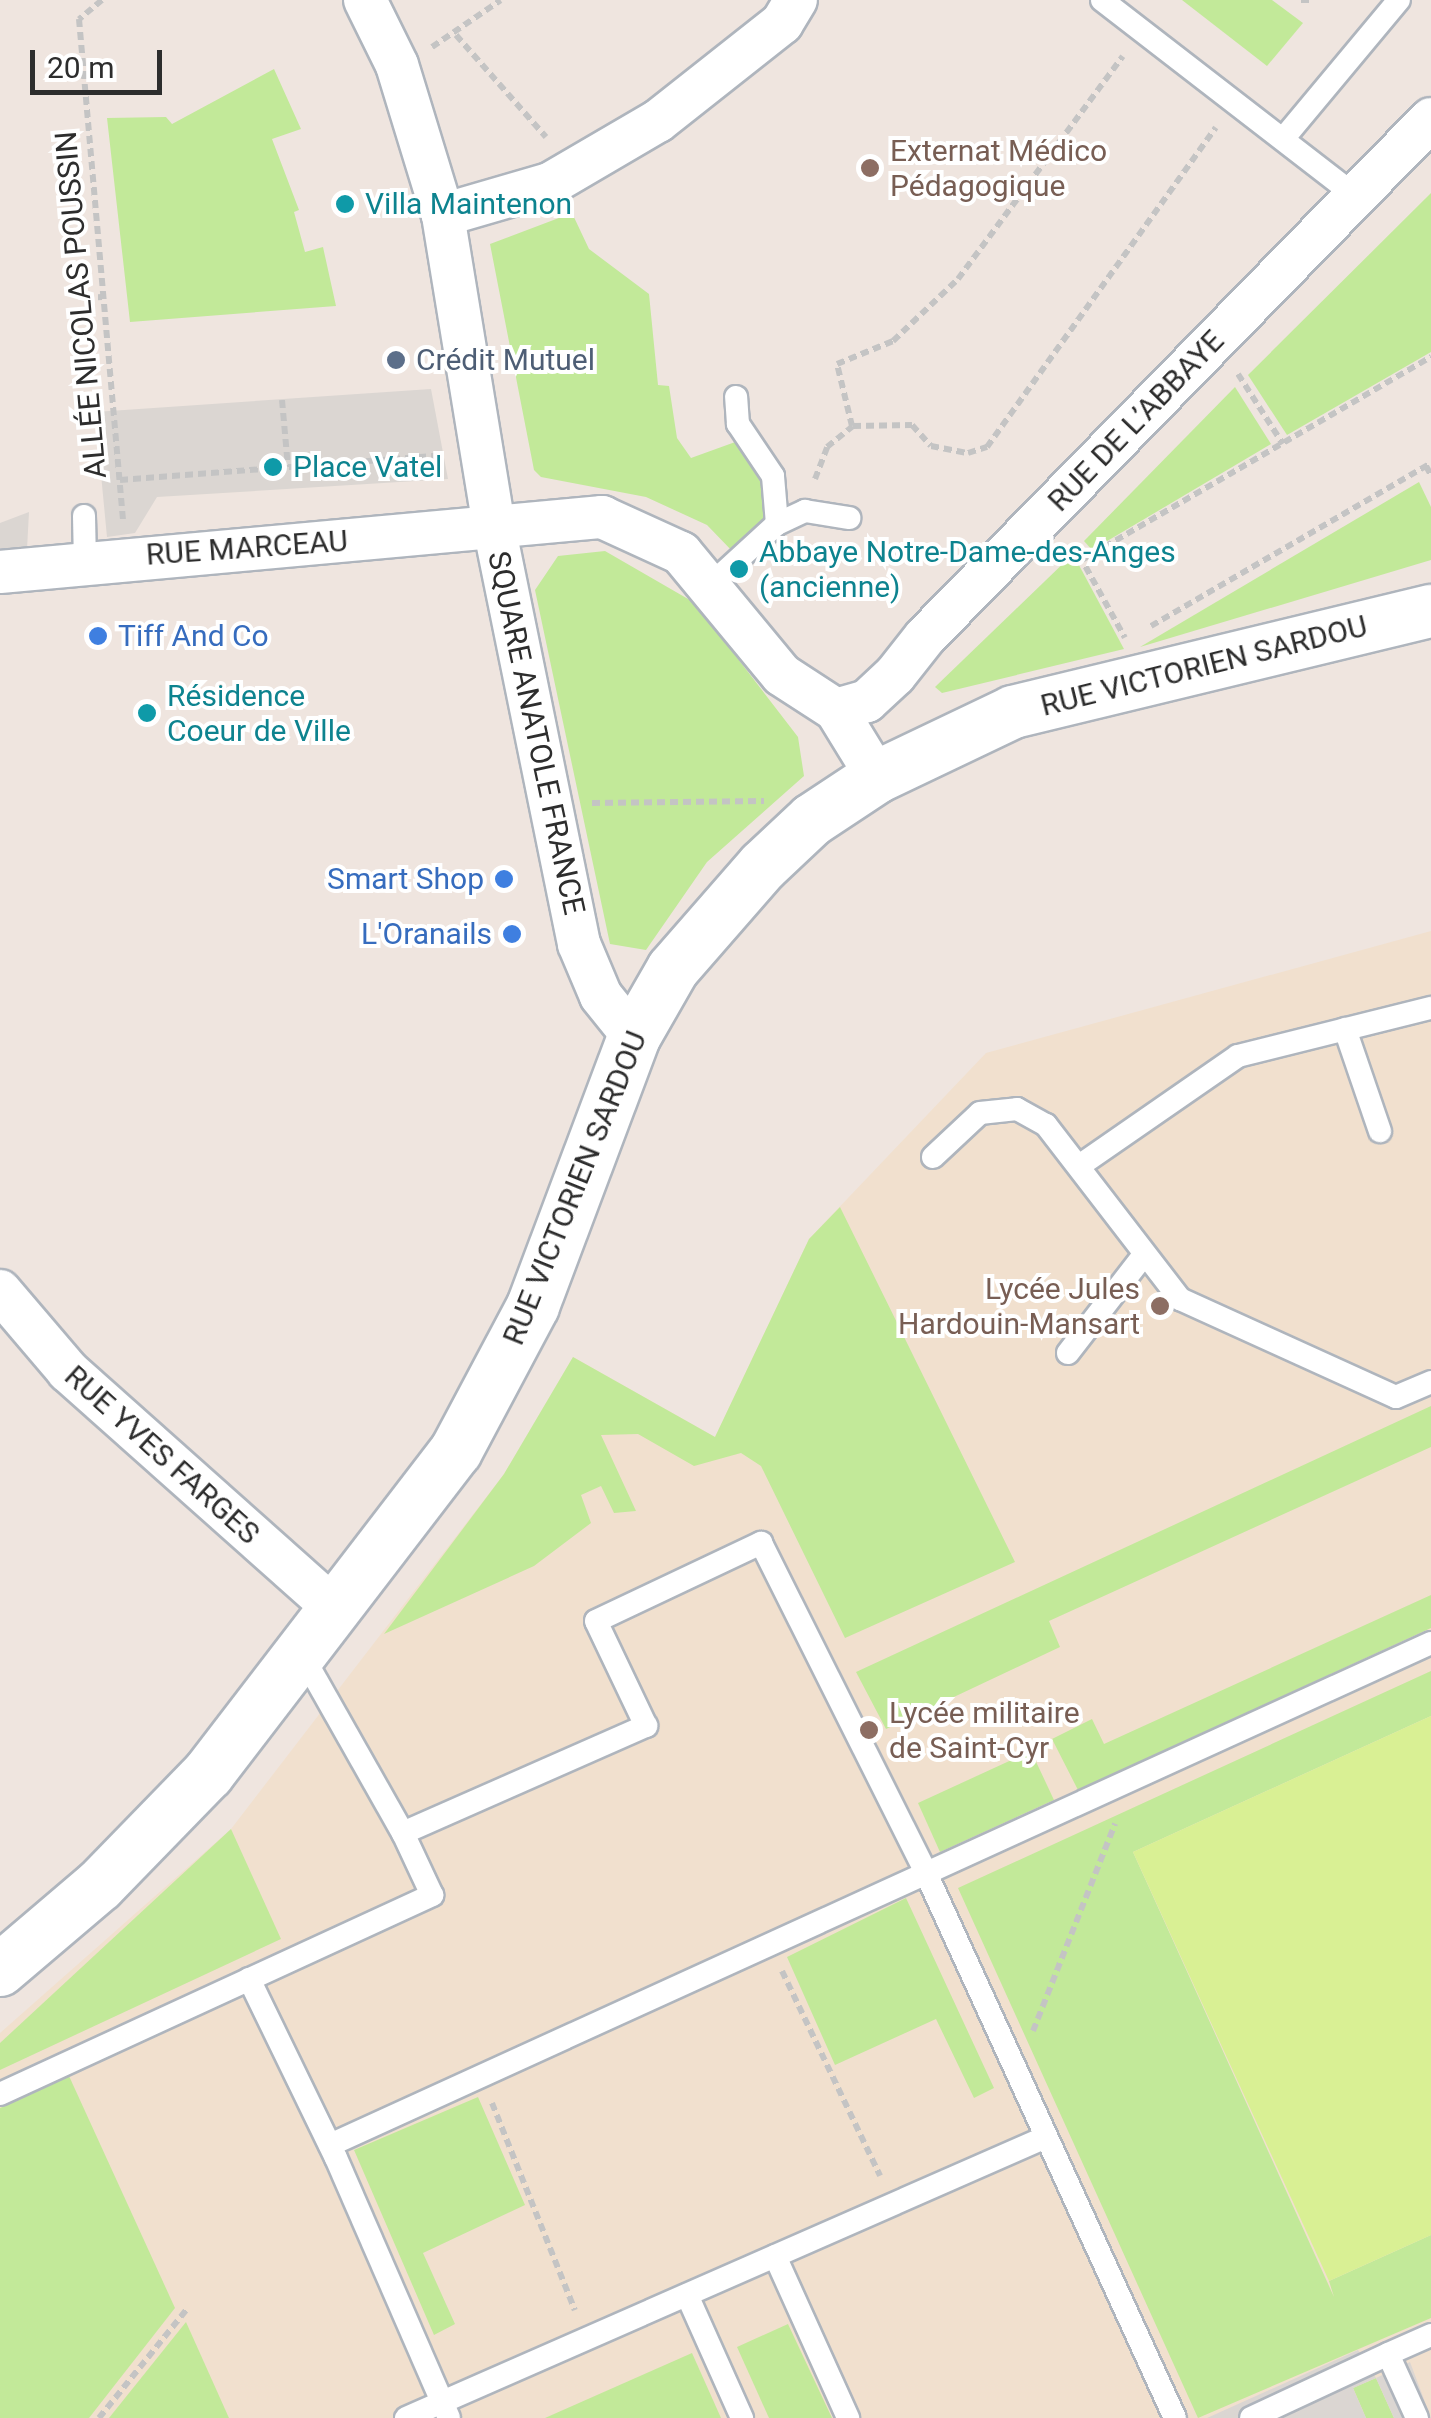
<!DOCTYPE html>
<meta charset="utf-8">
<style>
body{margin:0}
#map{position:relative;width:1431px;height:2418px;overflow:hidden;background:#efe5df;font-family:Roboto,sans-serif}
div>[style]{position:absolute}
.education>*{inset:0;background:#f1e0ce}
.green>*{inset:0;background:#c2e999}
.pitch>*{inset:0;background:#d9f094}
.plaza>*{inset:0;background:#dbd6d2}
.path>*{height:6px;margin-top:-3px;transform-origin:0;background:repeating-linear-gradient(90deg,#c4c4c4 0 8px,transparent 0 13px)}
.roads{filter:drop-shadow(2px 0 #afb5bd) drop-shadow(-2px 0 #afb5bd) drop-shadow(0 2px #afb5bd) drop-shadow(0 -2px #afb5bd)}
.service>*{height:22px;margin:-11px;padding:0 11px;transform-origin:11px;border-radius:11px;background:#fff}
.minor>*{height:42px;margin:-21px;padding:0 21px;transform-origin:21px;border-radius:21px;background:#fff}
.tertiary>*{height:52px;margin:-26px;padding:0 26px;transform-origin:26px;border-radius:26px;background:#fff}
.dots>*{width:28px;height:28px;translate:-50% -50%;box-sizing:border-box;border:5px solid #fff;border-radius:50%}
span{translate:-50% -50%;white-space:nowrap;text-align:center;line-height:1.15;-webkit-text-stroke:8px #fff;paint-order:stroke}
.education-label{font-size:30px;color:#785e54}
.left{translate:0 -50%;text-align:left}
.right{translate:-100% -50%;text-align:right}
.culture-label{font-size:30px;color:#0d838f}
.street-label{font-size:30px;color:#2d2d2d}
.service-label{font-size:30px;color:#4e5e75}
.shop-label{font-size:30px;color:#366cbe}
.scale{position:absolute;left:30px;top:50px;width:132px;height:45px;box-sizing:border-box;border:5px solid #2d2d2d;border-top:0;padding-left:12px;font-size:30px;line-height:35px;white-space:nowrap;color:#2d2d2d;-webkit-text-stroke:8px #fff;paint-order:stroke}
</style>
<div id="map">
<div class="education">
<div style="clip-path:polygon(1431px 931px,1431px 2418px,0 2418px,0 2033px,231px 1829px,504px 1474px,573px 1357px,715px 1437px,809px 1239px,986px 1053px)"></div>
</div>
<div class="green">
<div style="clip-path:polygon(1182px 0,1272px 0,1303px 23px,1267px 66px)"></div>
<div style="clip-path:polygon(274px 69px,301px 129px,272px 139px,299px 210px,294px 212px,305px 252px,323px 247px,336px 306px,130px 322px,107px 118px,166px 117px,172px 124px)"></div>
<div style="clip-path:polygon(1431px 193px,1431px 352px,1287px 435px,1248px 375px)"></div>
<div style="clip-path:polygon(572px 213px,589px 249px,649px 294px,658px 385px,669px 386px,677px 438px,691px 458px,738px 441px,763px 478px,768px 522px,735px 554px,707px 525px,646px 497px,541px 477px,534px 470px,490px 244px)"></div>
<div style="clip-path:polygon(1235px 387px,1271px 444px,1092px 550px,1084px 541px)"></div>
<div style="clip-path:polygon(1419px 482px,1431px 507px,1431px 560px,1140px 647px)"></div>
<div style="clip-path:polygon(605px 551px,695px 603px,798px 737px,804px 776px,707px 862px,646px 950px,610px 944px,535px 590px,558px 556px)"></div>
<div style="clip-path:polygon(1073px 554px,1124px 649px,942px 693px,935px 687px)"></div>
<div style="clip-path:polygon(840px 1207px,1015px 1562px,845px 1638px,761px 1466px,741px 1453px,694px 1466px,638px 1434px,601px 1435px,636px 1511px,614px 1513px,601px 1486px,581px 1495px,591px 1523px,534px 1566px,384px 1634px,504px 1474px,573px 1357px,715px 1437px,809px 1239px)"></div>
<div style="clip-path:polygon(1431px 1406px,1431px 1447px,1049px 1621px,1060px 1647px,886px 1729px,856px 1672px)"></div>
<div style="clip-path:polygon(1431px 1595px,1431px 1628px,1078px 1790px,1052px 1739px,1092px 1719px,1104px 1744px)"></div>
<div style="clip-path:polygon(1431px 1671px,1431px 1716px,1133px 1852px,1334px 2297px,1329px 2281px,1431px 2235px,1431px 2318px,1198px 2418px,958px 1888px)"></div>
<div style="clip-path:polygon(1031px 1751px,1054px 1800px,940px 1852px,918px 1803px)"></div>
<div style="clip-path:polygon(231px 1829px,281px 1939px,0 2070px,0 2043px)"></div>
<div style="clip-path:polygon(906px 1898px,994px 2088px,974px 2098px,936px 2019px,835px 2065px,787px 1957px)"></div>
<div style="clip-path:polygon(69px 2076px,175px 2308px,89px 2418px,0 2418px,0 2108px)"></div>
<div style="clip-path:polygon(478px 2097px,525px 2205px,423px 2253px,455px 2324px,434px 2335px,354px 2150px)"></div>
<div style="clip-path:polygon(186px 2322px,229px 2418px,109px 2418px)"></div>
<div style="clip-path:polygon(788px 2324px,832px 2418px,769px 2418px,737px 2347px)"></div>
<div style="clip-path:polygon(692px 2353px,721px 2418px,545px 2418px)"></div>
<div style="clip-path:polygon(1376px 2378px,1394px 2418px,1366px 2418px,1353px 2388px)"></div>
</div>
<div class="pitch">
<div style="clip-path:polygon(1431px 1716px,1431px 2235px,1329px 2281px,1133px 1852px)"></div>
</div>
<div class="plaza">
<div style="clip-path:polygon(431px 389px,448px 479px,157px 497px,135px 533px,107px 537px,95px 412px)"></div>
<div style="clip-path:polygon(29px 512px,27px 549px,0 552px,0 523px)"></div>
<div style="clip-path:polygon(1358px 2350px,1376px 2378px,1410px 2362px,1431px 2418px,1394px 2418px,1376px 2378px,1353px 2388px,1366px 2418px,1207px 2418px)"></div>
</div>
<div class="path">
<div style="left:102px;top:0;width:30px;rotate:140deg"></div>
<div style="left:79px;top:19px;width:503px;rotate:84.98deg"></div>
<div style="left:1301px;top:0;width:10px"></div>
<div style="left:456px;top:35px;width:136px;rotate:48.6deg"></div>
<div style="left:432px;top:47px;width:83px;rotate:-34.3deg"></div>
<div style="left:85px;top:298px;width:17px;rotate:-3deg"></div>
<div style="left:1238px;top:374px;width:83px;rotate:57.3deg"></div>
<div style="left:282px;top:400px;width:67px;rotate:84.9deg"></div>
<div style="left:852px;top:426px;width:64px;rotate:-103.6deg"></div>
<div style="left:837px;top:364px;width:61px;rotate:-22.3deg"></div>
<div style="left:893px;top:341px;width:90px;rotate:-43.6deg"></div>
<div style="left:958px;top:279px;width:277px;rotate:-53.5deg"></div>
<div style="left:1426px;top:466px;width:10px;rotate:61deg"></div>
<div style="left:815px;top:479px;width:34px;rotate:-69deg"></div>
<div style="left:827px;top:447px;width:33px;rotate:-39deg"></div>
<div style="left:853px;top:426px;width:59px;rotate:-1deg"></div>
<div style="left:912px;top:425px;width:28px;rotate:48deg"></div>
<div style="left:931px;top:446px;width:38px;rotate:11deg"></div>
<div style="left:968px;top:453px;width:20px;rotate:-18deg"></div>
<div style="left:987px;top:447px;width:393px;rotate:-54.4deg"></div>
<div style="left:120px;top:480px;width:324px;rotate:-4.4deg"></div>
<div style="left:1073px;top:544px;width:107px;rotate:61deg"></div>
<div style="left:1082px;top:560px;width:404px;rotate:-30.2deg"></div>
<div style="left:1151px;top:626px;width:324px;rotate:-30.2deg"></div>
<div style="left:592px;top:803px;width:172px;rotate:-0.7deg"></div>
<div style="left:782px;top:1971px;width:227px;rotate:64.4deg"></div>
<div style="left:1033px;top:2031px;width:223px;rotate:-68.4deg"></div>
<div style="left:492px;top:2103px;width:223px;rotate:68.2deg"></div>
<div style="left:99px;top:2418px;width:139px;rotate:-51.1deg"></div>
</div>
<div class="roads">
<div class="service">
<div style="left:1102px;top:0;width:321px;rotate:37.7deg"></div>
<div style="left:1283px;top:139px;width:181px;rotate:-50.2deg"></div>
<div style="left:84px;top:516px;width:46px;rotate:88.8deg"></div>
<div style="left:777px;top:524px;width:31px;rotate:-25deg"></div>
<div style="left:805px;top:511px;width:45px;rotate:9deg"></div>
<div style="left:709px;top:586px;width:92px;rotate:-42.4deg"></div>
<div style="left:777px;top:524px;width:48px;rotate:-94.8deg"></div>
<div style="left:773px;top:476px;width:63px;rotate:-123.9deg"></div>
<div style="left:738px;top:424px;width:27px;rotate:-94deg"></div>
<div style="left:1345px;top:1029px;width:108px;rotate:71.1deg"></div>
<div style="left:933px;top:1157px;width:64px;rotate:-43.1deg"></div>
<div style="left:980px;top:1113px;width:37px;rotate:-6deg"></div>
<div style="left:1017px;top:1109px;width:33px;rotate:29deg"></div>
<div style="left:1046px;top:1125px;width:220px;rotate:52.4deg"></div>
<div style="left:1180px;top:1299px;width:237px;rotate:24.4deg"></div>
<div style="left:1396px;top:1397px;width:38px;rotate:-23deg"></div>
<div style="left:1079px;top:1166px;width:193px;rotate:-34.7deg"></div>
<div style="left:1238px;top:1056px;width:199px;rotate:-14deg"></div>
<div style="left:1068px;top:1353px;width:123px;rotate:-52.3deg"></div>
<div style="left:301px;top:1653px;width:207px;rotate:60.5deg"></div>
<div style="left:403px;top:1833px;width:266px;rotate:-23.8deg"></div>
<div style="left:646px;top:1726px;width:116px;rotate:-115.5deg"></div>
<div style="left:596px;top:1621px;width:183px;rotate:-25.3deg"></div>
<div style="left:761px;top:1543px;width:367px;rotate:63.4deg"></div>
<div style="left:925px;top:1871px;width:601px;rotate:65.44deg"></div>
<div style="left:249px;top:1979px;width:199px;rotate:64.1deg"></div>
<div style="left:336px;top:2158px;width:283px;rotate:66.5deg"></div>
<div style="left:0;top:2094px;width:476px;rotate:-24.7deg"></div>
<div style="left:432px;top:1895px;width:68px;rotate:-115.1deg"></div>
<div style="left:330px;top:2145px;width:1210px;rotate:-24.51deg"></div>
<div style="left:775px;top:2256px;width:178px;rotate:65.7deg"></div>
<div style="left:687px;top:2295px;width:135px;rotate:65.9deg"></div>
<div style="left:406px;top:2418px;width:699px;rotate:-23.7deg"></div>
<div style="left:1251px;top:2418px;width:151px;rotate:-25deg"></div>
<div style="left:1417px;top:2418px;width:70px;rotate:-114.4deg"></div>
<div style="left:1388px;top:2354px;width:47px;rotate:-23.8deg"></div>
</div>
<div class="minor">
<div style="left:365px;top:0;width:72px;rotate:63.8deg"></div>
<div style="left:397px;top:65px;width:157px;rotate:73deg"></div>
<div style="left:443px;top:215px;width:320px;rotate:80.7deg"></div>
<div style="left:495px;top:531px;width:421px;rotate:78.5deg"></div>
<div style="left:579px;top:944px;width:56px;rotate:67.1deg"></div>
<div style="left:601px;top:996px;width:53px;rotate:51.2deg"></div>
<div style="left:443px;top:215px;width:111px;rotate:-16.2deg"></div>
<div style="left:550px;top:184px;width:125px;rotate:-30.3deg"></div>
<div style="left:658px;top:121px;width:158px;rotate:-38.3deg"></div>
<div style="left:782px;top:23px;width:27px;rotate:-59deg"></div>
<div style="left:0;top:572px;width:605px;rotate:-5.22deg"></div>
<div style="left:602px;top:517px;width:87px;rotate:24.5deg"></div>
<div style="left:681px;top:553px;width:158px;rotate:50.4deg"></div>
<div style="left:782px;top:675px;width:64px;rotate:32.9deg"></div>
<div style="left:836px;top:710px;width:32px;rotate:-16deg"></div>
<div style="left:867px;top:701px;width:38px;rotate:-43deg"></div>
<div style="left:895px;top:675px;width:48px;rotate:-51.7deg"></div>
<div style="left:925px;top:637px;width:724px;rotate:-45.67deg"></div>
<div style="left:836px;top:710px;width:79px;rotate:58.5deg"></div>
<div style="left:0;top:1291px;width:105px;rotate:49.6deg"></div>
<div style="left:68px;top:1371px;width:358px;rotate:41.7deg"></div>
</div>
<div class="tertiary">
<div style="left:0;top:1970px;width:131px;rotate:-40.4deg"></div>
<div style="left:100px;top:1885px;width:155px;rotate:-45.8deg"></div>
<div style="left:208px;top:1774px;width:407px;rotate:-52.5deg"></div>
<div style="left:456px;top:1451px;width:164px;rotate:-62deg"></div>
<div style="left:533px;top:1306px;width:287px;rotate:-69.4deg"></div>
<div style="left:634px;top:1037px;width:78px;rotate:-60.2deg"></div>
<div style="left:673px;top:969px;width:137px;rotate:-48.9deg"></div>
<div style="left:763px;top:866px;width:67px;rotate:-43.2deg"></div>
<div style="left:812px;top:820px;width:78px;rotate:-33.5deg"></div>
<div style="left:877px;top:777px;width:151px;rotate:-25.5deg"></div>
<div style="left:1013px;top:712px;width:430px;rotate:-13.6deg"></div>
</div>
</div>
<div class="dots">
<div style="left:870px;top:168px;background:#8d6e63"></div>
<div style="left:345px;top:204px;background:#0f9aa8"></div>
<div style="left:396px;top:360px;background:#5c6f8a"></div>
<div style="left:273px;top:467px;background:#0f9aa8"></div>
<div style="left:739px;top:569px;background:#0f9aa8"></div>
<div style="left:98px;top:636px;background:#3f7fe0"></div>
<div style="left:147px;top:713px;background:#0f9aa8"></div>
<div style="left:504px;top:879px;background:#3f7fe0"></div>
<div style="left:512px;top:934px;background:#3f7fe0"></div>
<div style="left:1160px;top:1306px;background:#8d6e63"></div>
<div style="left:869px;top:1730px;background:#8d6e63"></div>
</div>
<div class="education-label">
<span class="left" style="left:890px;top:168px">Externat Médico<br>Pédagogique</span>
<span class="right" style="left:1140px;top:1306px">Lycée Jules<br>Hardouin-Mansart</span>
<span class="left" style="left:889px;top:1730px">Lycée militaire<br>de Saint-Cyr</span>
</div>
<div class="culture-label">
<span class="left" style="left:365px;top:204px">Villa Maintenon</span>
<span class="left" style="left:293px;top:467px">Place Vatel</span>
<span class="left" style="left:759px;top:569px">Abbaye Notre-Dame-des-Anges<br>(ancienne)</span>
<span class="left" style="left:167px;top:713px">Résidence<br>Coeur de Ville</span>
</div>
<div class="street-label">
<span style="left:81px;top:305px;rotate:-95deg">ALLÉE NICOLAS POUSSIN</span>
<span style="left:1136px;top:421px;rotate:-46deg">RUE DE L’ABBAYE</span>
<span style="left:247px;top:548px;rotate:-4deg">RUE MARCEAU</span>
<span style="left:1204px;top:666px;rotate:-14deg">RUE VICTORIEN SARDOU</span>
<span style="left:536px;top:733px;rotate:78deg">SQUARE ANATOLE FRANCE</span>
<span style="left:575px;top:1188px;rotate:-68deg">RUE VICTORIEN SARDOU</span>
<span style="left:162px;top:1455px;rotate:42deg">RUE YVES FARGES</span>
</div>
<div class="service-label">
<span class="left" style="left:416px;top:360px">Crédit Mutuel</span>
</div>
<div class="shop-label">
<span class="left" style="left:118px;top:636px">Tiff And Co</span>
<span class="right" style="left:484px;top:879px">Smart Shop</span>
<span class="right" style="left:492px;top:934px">L'Oranails</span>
</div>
<div class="scale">20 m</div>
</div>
